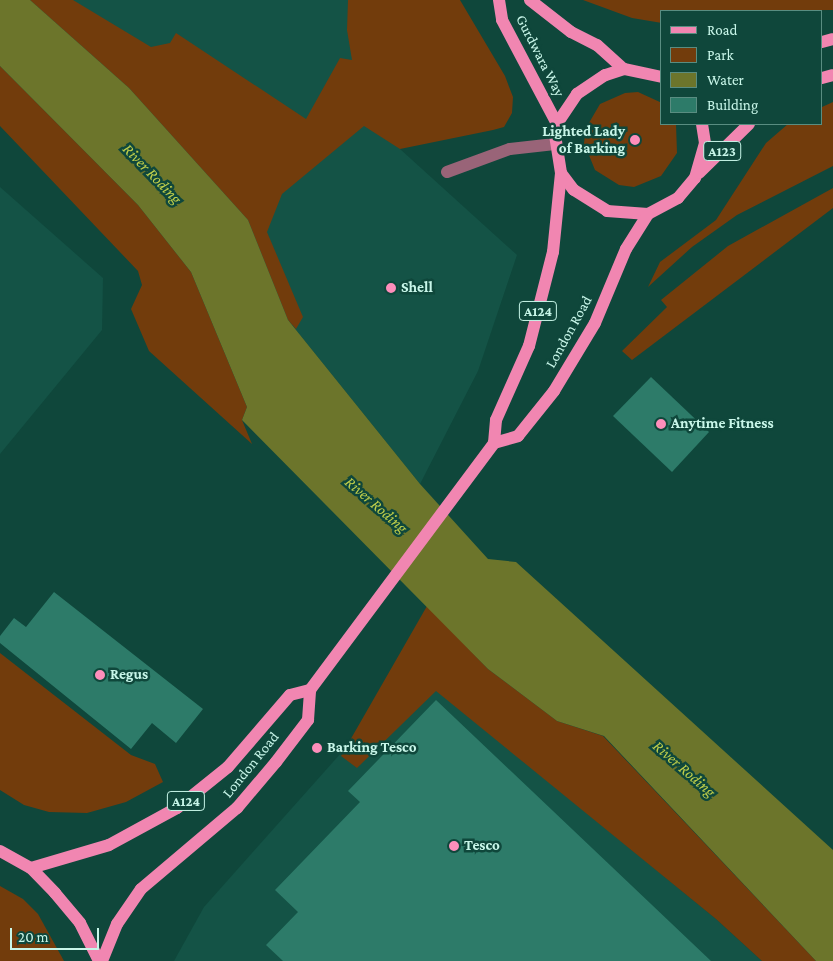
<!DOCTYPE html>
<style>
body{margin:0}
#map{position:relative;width:833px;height:961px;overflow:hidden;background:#0f473b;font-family:"Crimson Pro",serif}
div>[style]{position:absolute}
.built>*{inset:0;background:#145346}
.green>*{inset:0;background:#723c0c}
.water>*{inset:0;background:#6c752b}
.building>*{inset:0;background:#2d7b69}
.minor>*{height:12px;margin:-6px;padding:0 6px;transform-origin:6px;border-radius:6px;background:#996478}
.primary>*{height:12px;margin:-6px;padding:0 6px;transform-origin:6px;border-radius:6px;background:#f186b1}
.dots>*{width:14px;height:14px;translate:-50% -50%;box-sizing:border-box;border:2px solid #0f473b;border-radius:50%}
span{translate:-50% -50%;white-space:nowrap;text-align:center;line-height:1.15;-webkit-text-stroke:5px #0f473b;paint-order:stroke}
.shield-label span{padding:1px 4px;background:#0f473b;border:1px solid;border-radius:4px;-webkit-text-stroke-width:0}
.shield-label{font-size:14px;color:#c8f6e9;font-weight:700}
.street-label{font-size:15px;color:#c8f6e9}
.poi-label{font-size:15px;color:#c8f6e9;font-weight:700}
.right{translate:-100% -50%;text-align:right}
.left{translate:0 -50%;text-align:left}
.water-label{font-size:16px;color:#c0cf4b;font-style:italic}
.legend{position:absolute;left:660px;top:10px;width:162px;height:115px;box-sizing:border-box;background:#0f473b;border:1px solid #598d81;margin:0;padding:6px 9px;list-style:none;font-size:15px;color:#c8f6e9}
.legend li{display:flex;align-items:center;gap:10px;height:25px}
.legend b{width:25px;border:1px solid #598d81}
.scale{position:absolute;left:10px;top:928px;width:89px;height:22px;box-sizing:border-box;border:2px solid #c8f6e9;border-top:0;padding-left:6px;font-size:15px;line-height:18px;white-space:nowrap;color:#c8f6e9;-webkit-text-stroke:4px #0f473b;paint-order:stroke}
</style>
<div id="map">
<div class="built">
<div style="clip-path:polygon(30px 0,378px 0,400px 149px,517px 255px,478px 371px,420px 484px,288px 320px,129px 88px)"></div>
<div style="clip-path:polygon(0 187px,103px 278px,102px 330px,0 454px)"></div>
<div style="clip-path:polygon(414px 671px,716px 919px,762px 961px,174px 961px,204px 907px)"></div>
</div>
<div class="green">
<div style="clip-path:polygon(30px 0,73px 0,151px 47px,170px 43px,176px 33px,306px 119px,340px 58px,352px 60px,347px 30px,348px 0,460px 0,505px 76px,513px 97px,512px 113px,504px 127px,493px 130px,400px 149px,364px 126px,282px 194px,267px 232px,303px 317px,296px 329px,288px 320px,248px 220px,129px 88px)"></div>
<div style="clip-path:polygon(583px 0,833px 0,833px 10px,662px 11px,662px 23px,632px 18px)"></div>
<div style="clip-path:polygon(0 66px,138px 205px,191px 272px,247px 407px,242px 420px,252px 444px,149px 351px,131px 309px,142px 285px,138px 271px,0 126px)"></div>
<div style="clip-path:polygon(638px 92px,662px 103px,662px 124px,676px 124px,677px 153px,661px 176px,634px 187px,619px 185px,595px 170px,584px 143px,586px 128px,600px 104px,625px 93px)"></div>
<div style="clip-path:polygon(833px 102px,833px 166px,737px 215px,692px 247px,648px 287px,660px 262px,716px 220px,766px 143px,788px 124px,822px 124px,822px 107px)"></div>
<div style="clip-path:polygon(833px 188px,833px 208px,632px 360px,622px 351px,667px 307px,661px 300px,728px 246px)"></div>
<div style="clip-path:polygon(427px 606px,488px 669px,557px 721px,603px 736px,816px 961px,762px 961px,716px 919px,436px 691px,357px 768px,341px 756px)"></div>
<div style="clip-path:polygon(0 653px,131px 755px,155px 764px,163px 782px,126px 802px,87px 813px,49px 812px,24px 805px,0 790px)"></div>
<div style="clip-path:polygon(0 886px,23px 899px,38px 914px,64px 961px,0 961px)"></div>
</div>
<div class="water">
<div style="clip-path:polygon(0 0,30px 0,129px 88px,248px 220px,288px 320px,420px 484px,488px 559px,516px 562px,833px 850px,833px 961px,816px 961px,604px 736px,557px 721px,488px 669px,242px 420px,247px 407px,191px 272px,138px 205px,0 66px)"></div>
</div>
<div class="building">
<div style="clip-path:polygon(651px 377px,709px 432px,672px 472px,613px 416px)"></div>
<div style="clip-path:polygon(54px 592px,203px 709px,176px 743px,152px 723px,131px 749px,0 643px,0 636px,14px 618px,26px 627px)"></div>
<div style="clip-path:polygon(436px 700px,711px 961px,283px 961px,266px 945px,298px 912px,275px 890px,360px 802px,348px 791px)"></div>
</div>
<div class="minor">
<div style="left:447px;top:172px;width:67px;rotate:-20.1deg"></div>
<div style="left:510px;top:149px;width:45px;rotate:-6.3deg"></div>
</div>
<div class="primary">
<div style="left:499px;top:0;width:20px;rotate:81deg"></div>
<div style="left:502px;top:20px;width:118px;rotate:62.1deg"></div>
<div style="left:530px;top:0;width:52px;rotate:38deg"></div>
<div style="left:571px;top:32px;width:29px;rotate:27deg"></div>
<div style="left:597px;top:45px;width:36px;rotate:42deg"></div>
<div style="left:822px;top:42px;width:11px;rotate:-15deg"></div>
<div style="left:662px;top:77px;width:39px;rotate:-168deg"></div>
<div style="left:624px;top:69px;width:20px;rotate:162deg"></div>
<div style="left:605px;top:75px;width:34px;rotate:146deg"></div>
<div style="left:577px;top:94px;width:36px;rotate:124deg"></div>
<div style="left:557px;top:124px;width:11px;rotate:100deg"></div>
<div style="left:555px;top:135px;width:38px;rotate:81deg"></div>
<div style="left:561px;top:173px;width:21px;rotate:53deg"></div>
<div style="left:574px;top:190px;width:39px;rotate:32deg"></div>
<div style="left:607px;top:211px;width:41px;rotate:4.2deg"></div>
<div style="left:648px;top:214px;width:34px;rotate:-28deg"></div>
<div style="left:678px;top:198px;width:26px;rotate:-50deg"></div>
<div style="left:695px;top:178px;width:36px;rotate:-74deg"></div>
<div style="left:705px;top:143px;width:19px;rotate:-99deg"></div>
<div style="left:822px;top:78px;width:11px;rotate:-15deg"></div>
<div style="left:699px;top:173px;width:70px;rotate:-44.4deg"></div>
<div style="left:494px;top:443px;width:25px;rotate:-16deg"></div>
<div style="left:518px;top:436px;width:58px;rotate:-51.3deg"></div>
<div style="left:554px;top:391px;width:79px;rotate:-58.9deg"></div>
<div style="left:595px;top:323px;width:80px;rotate:-67.3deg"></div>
<div style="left:626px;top:249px;width:41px;rotate:-57.8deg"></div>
<div style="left:0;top:851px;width:35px;rotate:29deg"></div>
<div style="left:31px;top:868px;width:35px;rotate:46deg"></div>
<div style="left:55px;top:893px;width:39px;rotate:50deg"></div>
<div style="left:80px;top:923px;width:42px;rotate:63.4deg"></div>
<div style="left:31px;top:868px;width:81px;rotate:-16.4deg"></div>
<div style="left:109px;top:845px;width:77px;rotate:-28.6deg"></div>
<div style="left:177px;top:808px;width:65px;rotate:-38.8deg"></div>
<div style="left:228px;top:767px;width:95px;rotate:-49.3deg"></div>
<div style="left:290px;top:695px;width:21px;rotate:-14deg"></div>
<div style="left:102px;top:961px;width:40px;rotate:-68deg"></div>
<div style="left:117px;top:924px;width:42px;rotate:-55.6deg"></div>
<div style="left:141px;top:889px;width:126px;rotate:-40.2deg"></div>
<div style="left:237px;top:808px;width:60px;rotate:-49.7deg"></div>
<div style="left:276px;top:762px;width:53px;rotate:-52.7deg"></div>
<div style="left:308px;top:720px;width:30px;rotate:-86deg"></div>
<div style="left:310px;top:690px;width:308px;rotate:-53.3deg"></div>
<div style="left:494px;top:443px;width:23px;rotate:-85deg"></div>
<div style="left:496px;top:420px;width:81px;rotate:-66deg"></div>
<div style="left:529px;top:346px;width:97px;rotate:-75.7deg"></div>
<div style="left:553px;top:252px;width:79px;rotate:-84.2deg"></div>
</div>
<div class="dots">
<div style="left:635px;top:140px;background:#fe8ebb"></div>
<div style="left:391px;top:288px;background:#fe8ebb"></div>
<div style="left:661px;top:424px;background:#fe8ebb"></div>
<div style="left:100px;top:675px;background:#fe8ebb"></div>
<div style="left:317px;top:748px;background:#fe8ebb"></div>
<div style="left:454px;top:846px;background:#fe8ebb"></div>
</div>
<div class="shield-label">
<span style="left:722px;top:151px">A123</span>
<span style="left:538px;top:311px">A124</span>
<span style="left:186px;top:801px">A124</span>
</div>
<div class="street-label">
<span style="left:540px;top:56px;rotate:63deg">Gurdwara Way</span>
<span style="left:569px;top:332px;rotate:-61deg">London Road</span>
<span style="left:251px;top:765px;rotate:-51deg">London Road</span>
</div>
<div class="poi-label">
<span class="right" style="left:625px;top:140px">Lighted Lady<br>of Barking</span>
<span class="left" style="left:401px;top:288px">Shell</span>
<span class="left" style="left:671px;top:424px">Anytime Fitness</span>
<span class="left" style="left:110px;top:675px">Regus</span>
<span class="left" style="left:327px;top:748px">Barking Tesco</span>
<span class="left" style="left:464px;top:846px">Tesco</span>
</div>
<div class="water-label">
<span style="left:152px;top:174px;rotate:46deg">River Roding</span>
<span style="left:376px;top:505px;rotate:41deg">River Roding</span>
<span style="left:684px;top:769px;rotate:41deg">River Roding</span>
</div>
<ul class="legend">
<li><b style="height:6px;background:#f186b1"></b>Road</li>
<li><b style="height:14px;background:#723c0c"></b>Park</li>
<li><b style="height:14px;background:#6c752b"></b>Water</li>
<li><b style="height:14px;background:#2d7b69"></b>Building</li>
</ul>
<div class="scale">20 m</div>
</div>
